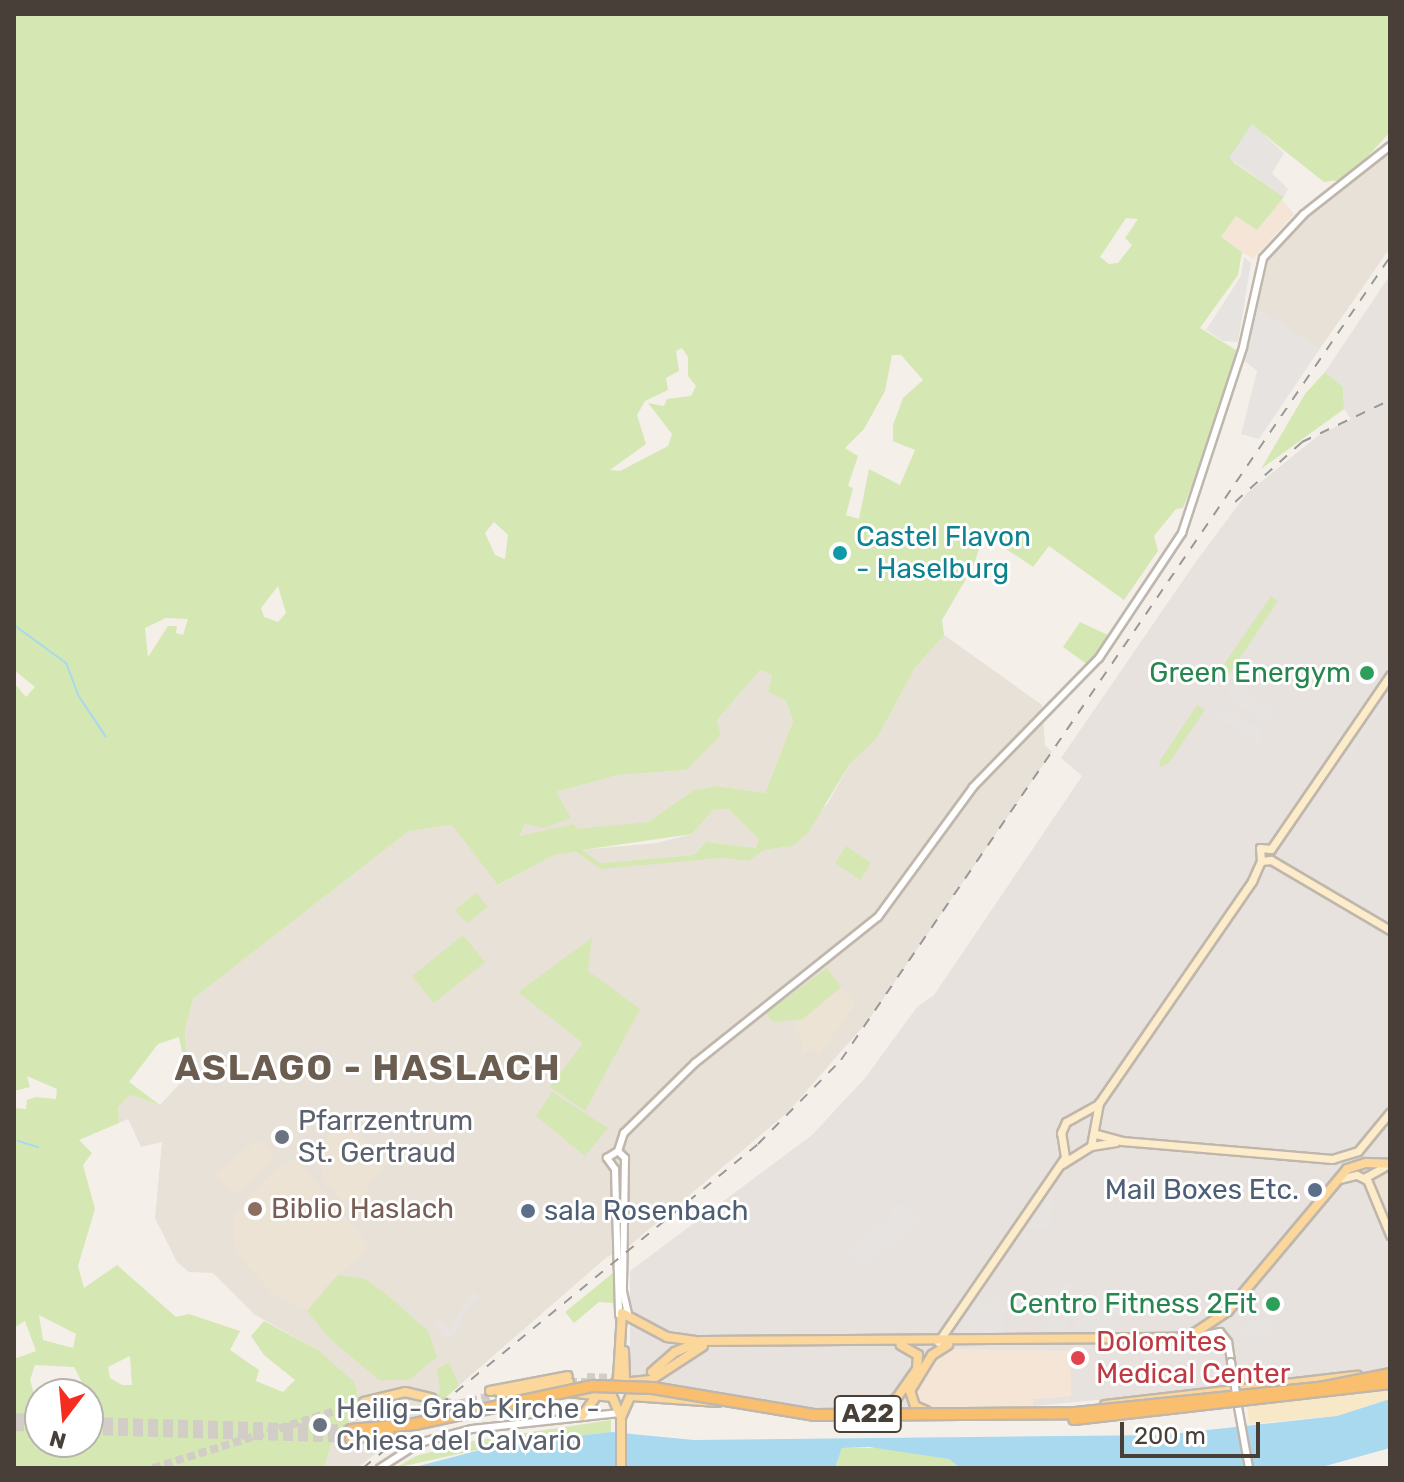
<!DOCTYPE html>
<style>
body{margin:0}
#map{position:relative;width:1404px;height:1482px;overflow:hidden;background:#f4f0e9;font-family:Rubik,sans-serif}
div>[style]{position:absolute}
.residential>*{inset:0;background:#e8e1d8}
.commercial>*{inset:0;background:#f5e5d6}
.industrial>*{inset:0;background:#e7e2de}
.education>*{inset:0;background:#ede3d4}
.green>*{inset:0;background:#d5e7b3}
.sand>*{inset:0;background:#f7e8c7}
.parking>*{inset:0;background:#e6e3e1}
.water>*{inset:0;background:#a8d9ef}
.stream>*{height:2px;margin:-1px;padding:0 1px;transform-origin:1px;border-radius:1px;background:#a8d9ef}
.primary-tunnel>*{height:8px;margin-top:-4px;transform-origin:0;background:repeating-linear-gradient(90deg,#d2cdc6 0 8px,transparent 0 12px)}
.motorway-tunnel>*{height:10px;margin-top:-5px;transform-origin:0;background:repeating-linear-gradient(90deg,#d2cdc6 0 10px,transparent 0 15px)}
.roads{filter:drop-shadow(2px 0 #c0b7ac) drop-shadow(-2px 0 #c0b7ac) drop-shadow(0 2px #c0b7ac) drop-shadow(0 -2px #c0b7ac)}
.tertiary>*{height:6px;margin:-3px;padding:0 3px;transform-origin:3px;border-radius:3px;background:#fff}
.secondary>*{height:7px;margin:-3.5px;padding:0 3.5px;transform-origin:3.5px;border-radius:3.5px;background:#fdecca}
.primary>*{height:8px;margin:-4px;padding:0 4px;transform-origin:4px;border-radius:4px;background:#fcd79b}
.rail>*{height:2px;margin-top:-1px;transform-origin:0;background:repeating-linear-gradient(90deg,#989898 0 10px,transparent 0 20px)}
.bridges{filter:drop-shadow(2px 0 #c0b7ac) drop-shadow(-2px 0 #c0b7ac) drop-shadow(0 2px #c0b7ac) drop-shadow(0 -2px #c0b7ac)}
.tertiary-bridge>*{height:6px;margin:-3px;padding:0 3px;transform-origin:3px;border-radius:3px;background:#fff}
.motorway-bridge>*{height:10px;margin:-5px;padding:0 5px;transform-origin:5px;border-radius:5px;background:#fabe6f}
.dots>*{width:22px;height:22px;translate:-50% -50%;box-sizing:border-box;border:4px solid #fff;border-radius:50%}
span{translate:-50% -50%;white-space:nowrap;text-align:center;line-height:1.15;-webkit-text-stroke:6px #fff;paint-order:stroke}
.shield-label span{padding:2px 6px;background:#fff;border:2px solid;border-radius:6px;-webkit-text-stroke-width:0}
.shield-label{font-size:26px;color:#484038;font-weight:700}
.culture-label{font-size:28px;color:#0d838f}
.left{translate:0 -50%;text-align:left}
.leisure-label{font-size:28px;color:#27864d}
.right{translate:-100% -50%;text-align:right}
.worship-label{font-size:28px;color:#5b616d}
.service-label{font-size:28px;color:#4e5e75}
.education-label{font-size:28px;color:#785e54}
.health-label{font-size:28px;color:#be3a42}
.district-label{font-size:36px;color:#6b5d4f;font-weight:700;letter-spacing:2px}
.frame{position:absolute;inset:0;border:16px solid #484038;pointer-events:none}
.north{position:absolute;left:24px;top:1378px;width:80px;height:80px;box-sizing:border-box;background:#fff;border:2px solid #b6b3af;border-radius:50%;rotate:196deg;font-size:22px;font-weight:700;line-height:32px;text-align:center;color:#484038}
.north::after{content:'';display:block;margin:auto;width:28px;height:36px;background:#f52c20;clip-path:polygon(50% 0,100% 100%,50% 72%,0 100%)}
.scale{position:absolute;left:1120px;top:1422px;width:140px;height:36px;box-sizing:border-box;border:4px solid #484038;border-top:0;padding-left:10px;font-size:24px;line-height:28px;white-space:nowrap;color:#484038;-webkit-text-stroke:6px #fff;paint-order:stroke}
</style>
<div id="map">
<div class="residential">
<div style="clip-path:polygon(1390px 151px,1390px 248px,1319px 350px,1256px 308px,1264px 267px,1280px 241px)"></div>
<div style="clip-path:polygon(944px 635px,1042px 705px,1045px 745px,1052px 752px,868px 1021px,788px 1112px,628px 1247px,607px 1257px,425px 1415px,357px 1468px,324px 1468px,332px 1442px,361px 1407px,318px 1350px,255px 1315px,213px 1273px,189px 1272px,177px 1262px,155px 1218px,162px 1142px,141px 1147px,128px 1119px,119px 1123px,118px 1107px,130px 1095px,160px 1105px,187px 1076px,185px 1030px,193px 999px,409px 831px,452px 825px,499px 885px,554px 855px,576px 852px,601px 868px,722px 858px,749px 861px,764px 850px,793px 846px,828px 803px,849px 765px,877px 738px,915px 668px)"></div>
<div style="clip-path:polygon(760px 670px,772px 675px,768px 692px,786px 701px,793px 721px,765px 793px,716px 786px,694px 790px,648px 822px,520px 837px,525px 824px,563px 819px,556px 792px,618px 775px,687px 770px,721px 735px,717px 720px)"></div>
<div style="clip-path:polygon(728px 809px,759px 839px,757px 848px,706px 842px,694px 855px,600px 863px,581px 850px,656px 843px,692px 834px,713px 810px)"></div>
</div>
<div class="commercial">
<div style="clip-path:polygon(1282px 199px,1294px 214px,1253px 259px,1220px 238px,1236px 216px,1257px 230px)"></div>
<div style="clip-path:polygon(947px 1349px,1070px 1351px,1071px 1396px,1033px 1399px,1033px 1406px,917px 1407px,914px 1385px,933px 1357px)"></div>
</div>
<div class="industrial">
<div style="clip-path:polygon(1390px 275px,1390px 1367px,1327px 1379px,1033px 1406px,1033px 1399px,1071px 1396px,1070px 1351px,947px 1349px,933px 1357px,911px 1394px,917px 1407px,813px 1409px,630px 1380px,630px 1271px,812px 1135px,865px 1078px,917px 1007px,934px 995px,1082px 776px,1061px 758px,1195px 563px,1247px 493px,1319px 435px,1351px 419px,1344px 409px,1343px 387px,1325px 372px)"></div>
</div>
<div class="education">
<div style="clip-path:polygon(842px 988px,855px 1004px,819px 1055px,812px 1048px,801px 1056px,803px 1040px,793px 1025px)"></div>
<div style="clip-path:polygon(339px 1122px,389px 1159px,351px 1211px,324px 1181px,321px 1165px,322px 1145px)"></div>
<div style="clip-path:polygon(264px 1142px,274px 1157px,240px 1194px,212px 1176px,253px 1144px)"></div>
<div style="clip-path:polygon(296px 1159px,370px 1247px,326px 1285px,307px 1311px,273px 1294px,236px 1253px,233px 1236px,234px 1217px,248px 1198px,276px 1169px)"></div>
<div style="clip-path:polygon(1381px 1170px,1390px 1171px,1390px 1221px,1373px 1183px)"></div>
</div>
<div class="green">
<div style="clip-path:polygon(evenodd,14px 14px,1390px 14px,1390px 132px,1361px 164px,1340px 180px,1324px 182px,1252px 125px,1233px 162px,1284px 197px,1257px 230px,1236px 216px,1221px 237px,1242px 252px,1238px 275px,1200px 328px,1236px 350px,1216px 425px,1183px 508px,1176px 509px,1154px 536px,1158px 551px,1124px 600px,1049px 546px,1033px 567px,984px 534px,973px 567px,942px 620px,944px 635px,915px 668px,877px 738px,849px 765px,808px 833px,793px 846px,764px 850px,749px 861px,722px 858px,601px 869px,576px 852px,554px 855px,498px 885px,452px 825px,409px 831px,193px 999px,185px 1030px,187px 1076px,179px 1037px,158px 1044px,129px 1082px,160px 1105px,130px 1095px,118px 1107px,119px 1123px,79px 1140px,92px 1153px,83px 1165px,95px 1209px,78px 1266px,84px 1288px,117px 1265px,176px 1317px,189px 1314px,240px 1331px,230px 1350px,259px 1370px,256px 1381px,283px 1392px,295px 1380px,264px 1355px,251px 1336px,264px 1321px,318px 1350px,354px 1382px,361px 1407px,332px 1442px,324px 1468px,14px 1468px,14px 1359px,36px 1351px,25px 1321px,14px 1328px,14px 1108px,26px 1109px,27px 1100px,36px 1097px,56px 1099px,57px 1089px,27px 1076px,30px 1087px,14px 1091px,14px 683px,26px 697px,35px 687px,14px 670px,14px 14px,1126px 218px,1138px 219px,1125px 238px,1132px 245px,1118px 263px,1109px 264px,1100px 257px,1126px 218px,14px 14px,682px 348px,688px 357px,688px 376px,696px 386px,691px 396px,667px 399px,664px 406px,648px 403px,672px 434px,668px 446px,620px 471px,610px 470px,646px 444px,637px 415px,645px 401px,668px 390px,666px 378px,679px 371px,676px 351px,682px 348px,14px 14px,892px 355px,901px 355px,923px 380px,903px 398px,893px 425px,893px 441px,915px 450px,900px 485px,869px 469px,859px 519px,846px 515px,853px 488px,848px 486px,858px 456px,845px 448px,864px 429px,885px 391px,892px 355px,14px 14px,494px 522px,508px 535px,505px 559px,495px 555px,485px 533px,494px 522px,14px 14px,278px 586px,286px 613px,278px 622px,264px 617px,261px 608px,278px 586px,14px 14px,166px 618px,188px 619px,183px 635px,176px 633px,177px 626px,168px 626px,148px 657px,145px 628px,166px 618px,14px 14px,760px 670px,772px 675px,768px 692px,786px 701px,793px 721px,765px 793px,716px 786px,694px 790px,648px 822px,577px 829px,574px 824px,520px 836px,525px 824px,544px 828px,571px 818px,556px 792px,618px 775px,687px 770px,721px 735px,717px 720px,760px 670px,14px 14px,728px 809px,759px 839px,756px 848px,706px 842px,694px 855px,600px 863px,582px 850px,692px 834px,713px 810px,728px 809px,14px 14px,39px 1315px,76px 1334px,73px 1348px,43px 1340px,39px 1315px,14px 14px,130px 1356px,132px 1385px,122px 1385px,110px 1378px,108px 1367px,130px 1356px,14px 14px,35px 1365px,74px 1367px,88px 1394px,88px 1442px,40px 1442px,40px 1414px,30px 1380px,35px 1365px)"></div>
<div style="clip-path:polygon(1325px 372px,1343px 387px,1344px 409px,1261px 469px,1305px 394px)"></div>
<div style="clip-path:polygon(1271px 596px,1278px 601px,1226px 679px,1218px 673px)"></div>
<div style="clip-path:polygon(1080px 622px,1108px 635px,1088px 665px,1063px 647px)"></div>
<div style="clip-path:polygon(1197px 705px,1205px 710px,1169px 763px,1161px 767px,1159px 762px)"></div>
<div style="clip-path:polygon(846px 846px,871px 863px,860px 880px,835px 863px)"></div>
<div style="clip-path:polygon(476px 893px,488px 907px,467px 923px,455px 910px)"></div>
<div style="clip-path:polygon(463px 935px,485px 962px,434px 1003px,412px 976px)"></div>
<div style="clip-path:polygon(592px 938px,588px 971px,640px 1009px,585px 1111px,550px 1087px,583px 1043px,518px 992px)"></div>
<div style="clip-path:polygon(827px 968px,841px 987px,803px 1019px,773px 1022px,766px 1013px)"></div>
<div style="clip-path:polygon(552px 1092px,608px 1128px,585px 1156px,536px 1116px)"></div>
<div style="clip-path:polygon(613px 1273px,613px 1303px,599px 1302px,574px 1323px,565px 1312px)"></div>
<div style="clip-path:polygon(338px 1275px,365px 1279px,385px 1293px,428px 1331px,437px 1357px,409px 1380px,379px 1380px,330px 1339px,307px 1311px)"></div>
<div style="clip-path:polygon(449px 1362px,459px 1386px,432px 1409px,440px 1389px,437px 1369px)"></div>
<div style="clip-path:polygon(611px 1420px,611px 1432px,499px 1445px,395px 1468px,416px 1456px,472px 1441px)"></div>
<div style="clip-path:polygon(842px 1448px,899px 1448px,949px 1459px,960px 1468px,835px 1468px)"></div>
</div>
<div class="sand">
<div style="clip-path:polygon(1390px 1385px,1390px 1399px,1337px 1416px,1249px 1424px,1247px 1404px)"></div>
</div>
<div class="parking">
<div style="clip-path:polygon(1252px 124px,1284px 153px,1272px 173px,1288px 189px,1284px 197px,1229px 158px)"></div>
<div style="clip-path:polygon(1244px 257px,1251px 263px,1238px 342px,1223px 341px,1206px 330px,1241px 276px)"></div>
<div style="clip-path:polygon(1256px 308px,1319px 350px,1259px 439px,1241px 434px,1257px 371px,1242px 359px)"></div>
<div style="clip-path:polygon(1233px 683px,1277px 712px,1269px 725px,1227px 698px)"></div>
<div style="clip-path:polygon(1389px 683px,1390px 695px,1360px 740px,1346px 762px,1339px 758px)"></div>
<div style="clip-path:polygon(1223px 705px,1263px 732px,1259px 744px,1213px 714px)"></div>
<div style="clip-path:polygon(1055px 1180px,1050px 1230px,1031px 1228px,1029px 1241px,1022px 1240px,1023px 1227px)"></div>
<div style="clip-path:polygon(897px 1202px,922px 1217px,920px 1222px,863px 1268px,854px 1256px,847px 1261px,842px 1255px,887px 1218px)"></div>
<div style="clip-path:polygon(1073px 1282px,1072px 1294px,1120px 1294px,1120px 1334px,1078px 1334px,1072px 1316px,1066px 1317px,1067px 1334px,1046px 1333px,1047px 1289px)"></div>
<div style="clip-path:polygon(1016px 1290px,1002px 1295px,995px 1307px,1004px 1309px,1003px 1334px,984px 1334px,981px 1328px,980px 1334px,967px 1334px,962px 1322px,977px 1299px,990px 1306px,999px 1292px)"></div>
<div style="clip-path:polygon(472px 1292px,480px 1297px,459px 1320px,462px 1324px,452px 1338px,445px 1338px,435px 1320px,437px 1317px,449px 1330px)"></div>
<div style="clip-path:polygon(1258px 1312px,1276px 1327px,1271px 1334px,1239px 1339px,1238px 1331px)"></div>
<div style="clip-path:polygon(1289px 1367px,1289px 1380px,1245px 1379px,1247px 1369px)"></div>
</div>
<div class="water">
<div style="clip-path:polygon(1390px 1399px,1390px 1448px,1318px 1468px,960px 1468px,949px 1459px,869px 1447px,842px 1448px,835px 1468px,411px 1468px,499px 1445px,611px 1432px,694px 1440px,1162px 1435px,1337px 1416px)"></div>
</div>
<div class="stream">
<div style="left:14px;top:625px;width:64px;rotate:36.2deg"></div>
<div style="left:66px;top:663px;width:34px;rotate:69deg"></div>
<div style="left:78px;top:695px;width:50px;rotate:56.3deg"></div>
<div style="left:18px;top:1141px;width:21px;rotate:17deg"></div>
</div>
<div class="primary-tunnel">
<div style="left:587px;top:1377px;width:35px;rotate:2deg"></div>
<div style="left:569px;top:1382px;width:27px"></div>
<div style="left:431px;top:1398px;width:28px;rotate:13deg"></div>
<div style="left:458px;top:1404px;width:34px;rotate:-14deg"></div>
<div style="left:153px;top:1468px;width:221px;rotate:-17.4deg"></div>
</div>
<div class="motorway-tunnel">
<div style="left:14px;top:1418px;width:26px;rotate:2deg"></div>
<div style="left:88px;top:1422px;width:263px;rotate:1.7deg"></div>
<div style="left:14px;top:1426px;width:26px;rotate:2deg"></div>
<div style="left:88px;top:1430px;width:263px;rotate:1.7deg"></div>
</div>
<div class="roads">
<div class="tertiary">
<div style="left:618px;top:1151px;width:10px;rotate:45deg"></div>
<div style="left:625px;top:1158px;width:134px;rotate:90.9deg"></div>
<div style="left:623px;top:1292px;width:22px;rotate:77deg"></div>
<div style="left:615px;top:1169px;width:14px;rotate:-126deg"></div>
<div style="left:607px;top:1158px;width:13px;rotate:-32deg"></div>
<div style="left:618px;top:1151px;width:19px;rotate:-72deg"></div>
<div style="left:624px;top:1133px;width:100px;rotate:-44.6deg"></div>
<div style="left:695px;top:1063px;width:234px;rotate:-38.6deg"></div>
<div style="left:878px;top:917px;width:161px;rotate:-53.8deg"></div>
<div style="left:973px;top:787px;width:180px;rotate:-45.7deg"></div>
<div style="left:1099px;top:658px;width:150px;rotate:-56.4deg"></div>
<div style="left:1182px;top:533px;width:196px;rotate:-71.8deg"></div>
<div style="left:1243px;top:347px;width:91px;rotate:-77.3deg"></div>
<div style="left:1263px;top:258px;width:60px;rotate:-47deg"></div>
<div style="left:1304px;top:214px;width:110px;rotate:-38.3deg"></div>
<div style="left:615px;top:1169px;width:146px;rotate:88.4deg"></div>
<div style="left:1174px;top:1341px;width:47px;rotate:-11.1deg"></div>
<div style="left:1220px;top:1332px;width:13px;rotate:51deg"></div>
<div style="left:1228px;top:1342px;width:20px;rotate:81deg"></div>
<div style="left:1237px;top:1401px;width:68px;rotate:79.8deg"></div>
<div style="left:380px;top:1468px;width:46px;rotate:-32.7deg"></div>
<div style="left:419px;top:1443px;width:55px;rotate:-14.8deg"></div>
<div style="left:472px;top:1429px;width:148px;rotate:-6.2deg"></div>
</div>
<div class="secondary">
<div style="left:1271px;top:849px;width:211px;rotate:-55.6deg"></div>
<div style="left:1261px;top:861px;width:10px;rotate:-6deg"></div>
<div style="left:1271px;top:860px;width:138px;rotate:30.5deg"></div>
<div style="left:1096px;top:1134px;width:27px;rotate:15deg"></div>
<div style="left:1122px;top:1141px;width:211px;rotate:4.9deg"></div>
<div style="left:1332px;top:1159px;width:27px;rotate:-17deg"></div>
<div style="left:1358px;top:1151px;width:50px;rotate:-50.6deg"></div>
<div style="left:1091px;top:1146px;width:44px;rotate:-79.5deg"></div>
<div style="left:1099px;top:1103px;width:270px;rotate:-55.4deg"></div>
<div style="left:1252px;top:881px;width:22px;rotate:-66deg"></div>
<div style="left:1261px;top:861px;width:13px;rotate:-94deg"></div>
<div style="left:1260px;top:848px;width:11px;rotate:5deg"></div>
<div style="left:1062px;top:1164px;width:34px;rotate:-32deg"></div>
<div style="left:1091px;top:1146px;width:25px;rotate:-9deg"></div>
<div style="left:1384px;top:1167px;width:21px;rotate:151deg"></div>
<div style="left:1366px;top:1177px;width:63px;rotate:67.5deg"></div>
<div style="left:1339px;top:1179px;width:18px;rotate:-13deg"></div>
<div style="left:1357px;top:1175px;width:11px;rotate:27deg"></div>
<div style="left:938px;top:1342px;width:224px;rotate:-55.5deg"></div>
<div style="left:1065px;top:1157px;width:24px;rotate:-99deg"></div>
<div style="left:1061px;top:1133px;width:12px;rotate:-66deg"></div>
<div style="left:1066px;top:1122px;width:37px;rotate:-29deg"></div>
</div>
<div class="primary">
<div style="left:624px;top:1351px;width:27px;rotate:88deg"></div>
<div style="left:652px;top:1372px;width:30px;rotate:-41deg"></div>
<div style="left:675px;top:1352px;width:28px;rotate:-23deg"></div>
<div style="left:701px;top:1341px;width:486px;rotate:-0.4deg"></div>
<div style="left:1187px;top:1338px;width:49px;rotate:-33.4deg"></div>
<div style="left:1228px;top:1311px;width:185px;rotate:-50deg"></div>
<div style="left:1347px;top:1169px;width:20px;rotate:-18deg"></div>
<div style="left:1366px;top:1163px;width:24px;rotate:2deg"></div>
<div style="left:618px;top:1378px;width:65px;rotate:-86.5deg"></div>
<div style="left:622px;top:1313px;width:51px;rotate:28.1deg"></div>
<div style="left:667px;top:1337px;width:29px;rotate:8deg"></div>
<div style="left:631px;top:1382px;width:20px;rotate:-6deg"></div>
<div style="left:651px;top:1380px;width:62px;rotate:-33.2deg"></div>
<div style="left:539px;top:1384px;width:30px;rotate:-4deg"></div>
<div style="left:490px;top:1391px;width:79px;rotate:-10.9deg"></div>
<div style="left:500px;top:1393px;width:42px;rotate:-5.4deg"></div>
<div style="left:542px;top:1389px;width:70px;rotate:6.5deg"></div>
<div style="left:631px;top:1396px;width:87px;rotate:3.9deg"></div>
<div style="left:364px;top:1402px;width:42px;rotate:-13.7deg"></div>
<div style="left:405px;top:1392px;width:27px;rotate:13deg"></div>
<div style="left:1105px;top:1405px;width:254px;rotate:-6.6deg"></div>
<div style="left:875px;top:1410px;width:24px;rotate:-28deg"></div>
<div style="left:896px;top:1399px;width:37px;rotate:-55deg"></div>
<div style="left:917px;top:1369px;width:14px;rotate:-86deg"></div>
<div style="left:918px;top:1355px;width:20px;rotate:-150deg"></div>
<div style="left:926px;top:1411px;width:12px;rotate:-156deg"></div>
<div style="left:915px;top:1406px;width:16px;rotate:-108deg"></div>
<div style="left:910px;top:1391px;width:42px;rotate:-58.6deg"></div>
<div style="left:932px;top:1355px;width:19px;rotate:-32deg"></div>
<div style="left:582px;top:1416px;width:22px;rotate:-54deg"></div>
<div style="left:621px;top:1468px;width:51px;rotate:-90deg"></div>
<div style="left:621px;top:1417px;width:30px;rotate:-66deg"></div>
<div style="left:633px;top:1390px;width:17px;rotate:-130deg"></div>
<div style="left:622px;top:1377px;width:18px;rotate:137deg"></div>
<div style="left:609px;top:1389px;width:30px;rotate:67deg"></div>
</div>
</div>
<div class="rail">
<div style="left:1235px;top:502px;width:90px;rotate:-41.8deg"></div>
<div style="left:1302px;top:442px;width:98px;rotate:-25.5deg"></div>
<div style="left:363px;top:1468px;width:511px;rotate:-39.36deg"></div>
<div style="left:758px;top:1144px;width:118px;rotate:-45.3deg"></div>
<div style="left:841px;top:1060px;width:973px;rotate:-55.64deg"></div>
</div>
<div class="bridges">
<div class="tertiary-bridge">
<div style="left:1231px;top:1362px;width:37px;rotate:81deg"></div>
</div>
<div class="motorway-bridge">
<div style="left:1074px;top:1419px;width:318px;rotate:-6.5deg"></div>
<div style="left:351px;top:1430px;width:64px;rotate:-5.4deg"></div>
<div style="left:415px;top:1424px;width:182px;rotate:-12.1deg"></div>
<div style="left:593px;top:1386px;width:60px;rotate:1.9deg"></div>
<div style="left:653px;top:1388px;width:163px;rotate:9.5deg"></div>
<div style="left:814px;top:1415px;width:261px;rotate:-0.4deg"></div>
<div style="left:1075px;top:1413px;width:251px;rotate:-5.9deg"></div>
<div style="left:1325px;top:1387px;width:66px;rotate:-11.3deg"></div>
<div style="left:351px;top:1438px;width:38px;rotate:-6deg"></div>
</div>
</div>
<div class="dots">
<div style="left:840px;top:553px;background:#0f9aa8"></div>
<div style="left:1367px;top:673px;background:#2e9e5b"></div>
<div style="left:282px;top:1137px;background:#6b7280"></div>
<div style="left:1315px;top:1190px;background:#5c6f8a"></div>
<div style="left:255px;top:1209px;background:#8d6e63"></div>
<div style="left:528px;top:1211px;background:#5c6f8a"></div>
<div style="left:1273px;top:1304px;background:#2e9e5b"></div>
<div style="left:1078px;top:1358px;background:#e0444e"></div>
<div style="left:320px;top:1425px;background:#6b7280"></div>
</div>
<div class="shield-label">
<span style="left:868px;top:1414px">A22</span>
</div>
<div class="culture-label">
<span class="left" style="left:856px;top:553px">Castel Flavon<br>- Haselburg</span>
</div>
<div class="leisure-label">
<span class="right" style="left:1351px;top:673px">Green Energym</span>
<span class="right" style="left:1257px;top:1304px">Centro Fitness 2Fit</span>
</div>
<div class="worship-label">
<span class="left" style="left:298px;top:1137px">Pfarrzentrum<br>St. Gertraud</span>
<span class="left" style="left:336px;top:1425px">Heilig-Grab-Kirche -<br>Chiesa del Calvario</span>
</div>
<div class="service-label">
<span class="right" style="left:1299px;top:1190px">Mail Boxes Etc.</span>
<span class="left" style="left:544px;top:1211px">sala Rosenbach</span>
</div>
<div class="education-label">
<span class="left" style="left:271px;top:1209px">Biblio Haslach</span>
</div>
<div class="health-label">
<span class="left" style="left:1096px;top:1358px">Dolomites<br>Medical Center</span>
</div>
<div class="district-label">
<span style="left:368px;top:1068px">ASLAGO - HASLACH</span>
</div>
<div class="frame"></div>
<div class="north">N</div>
<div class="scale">200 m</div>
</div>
